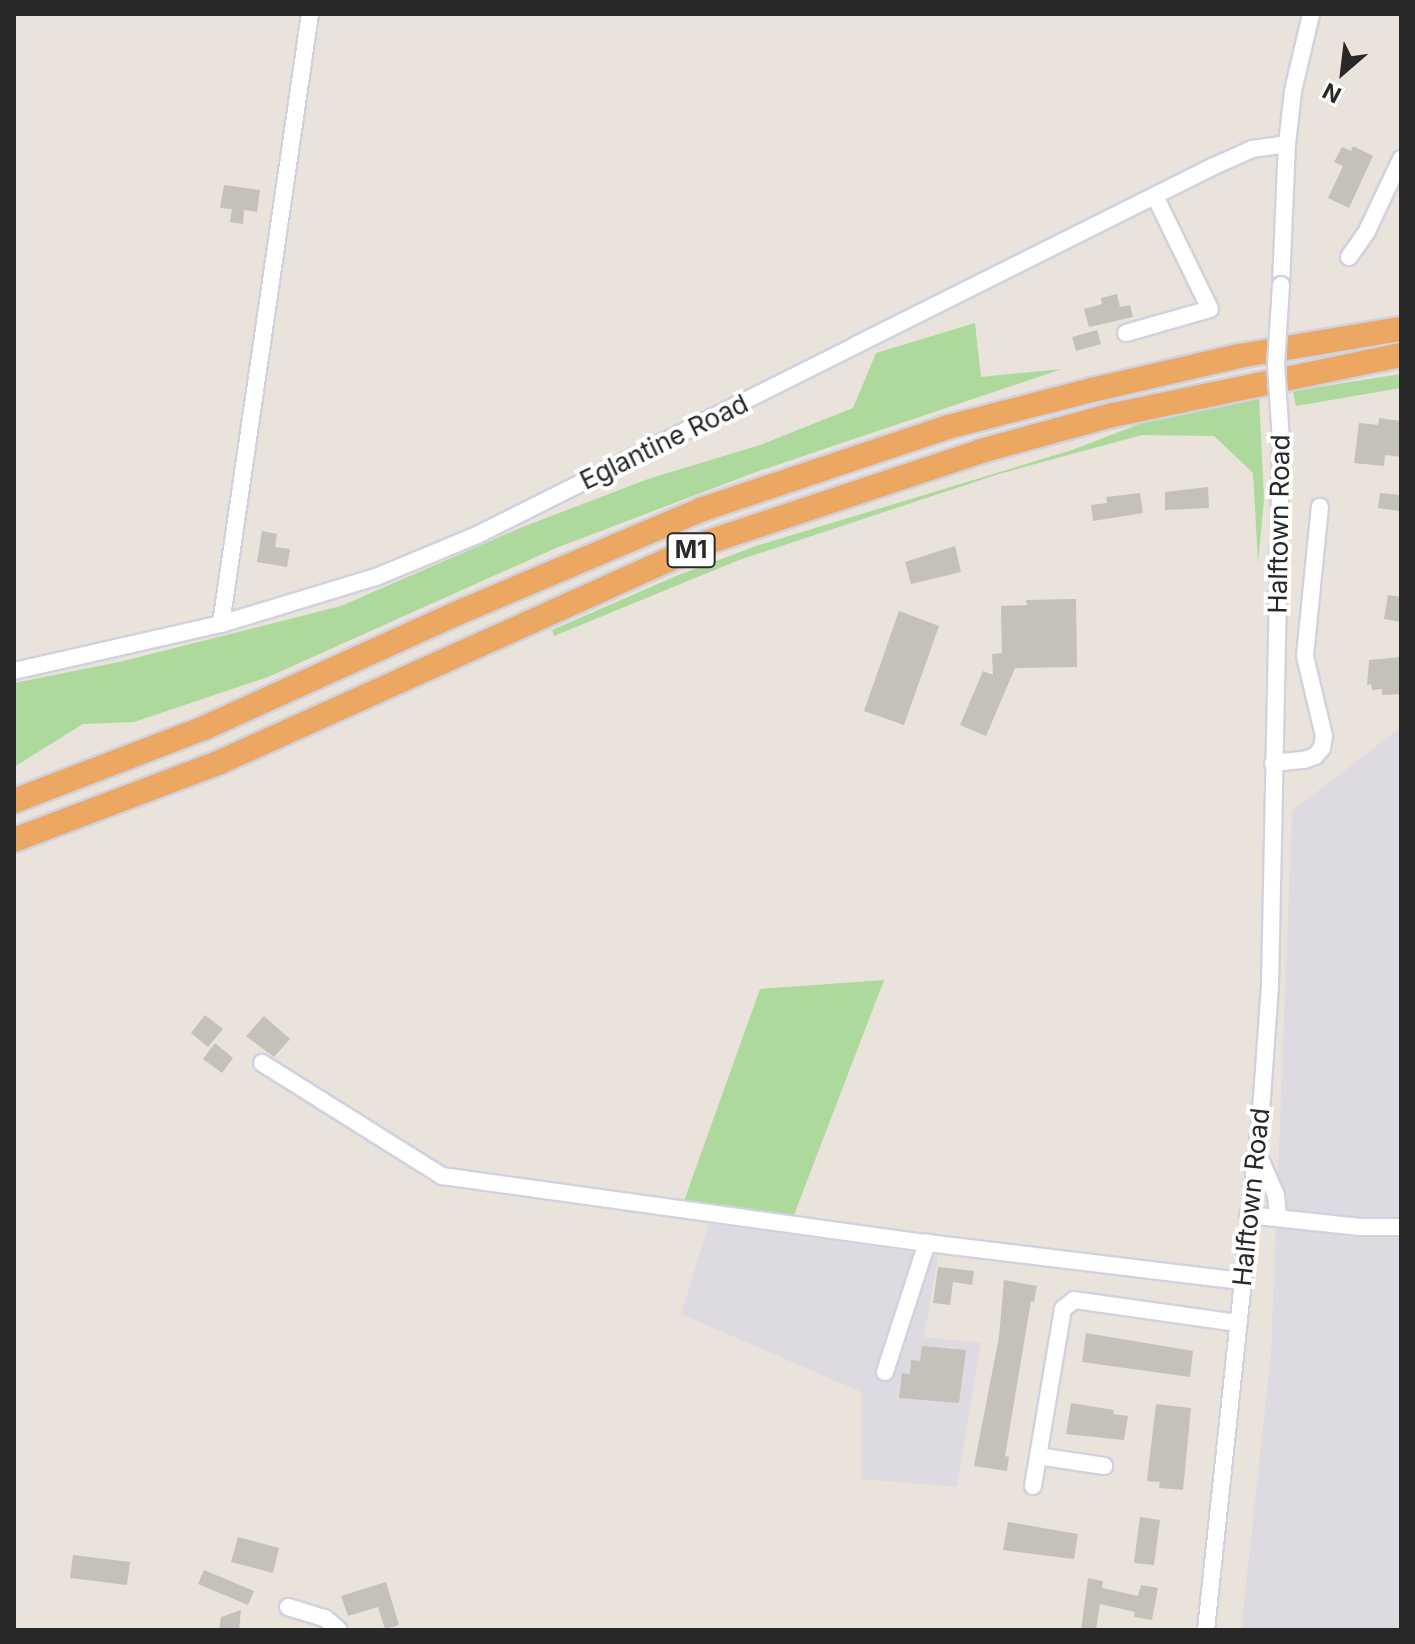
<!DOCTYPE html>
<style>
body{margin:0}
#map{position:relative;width:1415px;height:1644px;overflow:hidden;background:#e9e3db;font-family:Inter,sans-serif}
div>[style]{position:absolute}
.industrial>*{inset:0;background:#dddbe1}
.green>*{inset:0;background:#adda9c}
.building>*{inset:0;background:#c4c0ba}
.roads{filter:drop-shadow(2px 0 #d0d2df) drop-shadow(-2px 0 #d0d2df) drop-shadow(0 2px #d0d2df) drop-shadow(0 -2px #d0d2df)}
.minor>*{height:16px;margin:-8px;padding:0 8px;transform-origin:8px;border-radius:8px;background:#fff}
.highway>*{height:24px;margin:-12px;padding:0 12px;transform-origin:12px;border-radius:12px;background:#eca762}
.bridges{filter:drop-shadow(2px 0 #d0d2df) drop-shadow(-2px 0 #d0d2df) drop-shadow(0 2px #d0d2df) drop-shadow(0 -2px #d0d2df)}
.minor-bridge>*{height:16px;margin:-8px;padding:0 8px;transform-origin:8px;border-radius:8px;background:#fff}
span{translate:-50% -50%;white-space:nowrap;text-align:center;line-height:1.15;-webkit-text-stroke:8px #fff;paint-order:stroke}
.shield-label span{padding:2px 6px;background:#fff;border:2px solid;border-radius:6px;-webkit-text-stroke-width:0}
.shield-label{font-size:24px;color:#282828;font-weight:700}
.street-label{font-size:26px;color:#282828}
.frame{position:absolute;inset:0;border:16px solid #282828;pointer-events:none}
.north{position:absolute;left:1303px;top:32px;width:80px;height:80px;-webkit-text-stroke:6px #fff;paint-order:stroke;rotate:208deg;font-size:22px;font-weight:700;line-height:32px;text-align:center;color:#282828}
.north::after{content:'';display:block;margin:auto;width:28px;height:36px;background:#282828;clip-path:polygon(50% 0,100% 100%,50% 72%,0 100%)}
</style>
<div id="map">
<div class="industrial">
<div style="clip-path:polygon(1401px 727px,1401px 1630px,1241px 1630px,1271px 1354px,1292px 811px)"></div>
<div style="clip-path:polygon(709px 1223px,938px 1256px,924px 1337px,981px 1343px,957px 1487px,862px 1479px,861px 1392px,681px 1314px)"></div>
</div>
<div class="green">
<div style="clip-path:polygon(975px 323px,981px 377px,1062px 369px,756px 472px,556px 548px,268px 677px,134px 722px,83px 724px,14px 767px,14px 683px,119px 662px,341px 606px,520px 528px,648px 479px,760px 445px,853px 408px,876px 353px)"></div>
<div style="clip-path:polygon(1401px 374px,1401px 388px,1296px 406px,1293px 391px)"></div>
<div style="clip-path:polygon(1259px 396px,1264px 499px,1258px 563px,1253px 473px,1214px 436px,1142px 435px,999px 474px,739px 560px,554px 636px,552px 630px,676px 576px,756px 546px,1072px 450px,1155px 418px)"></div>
<div style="clip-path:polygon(884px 980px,794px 1215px,684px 1201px,760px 989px)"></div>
</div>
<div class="building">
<div style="clip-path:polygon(1353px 146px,1373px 156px,1349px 208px,1328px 198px,1343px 166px,1334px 162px,1342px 147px,1351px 151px)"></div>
<div style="clip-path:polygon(224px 185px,260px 190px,257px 212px,244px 210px,243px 224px,230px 222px,232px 209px,220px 208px)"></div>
<div style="clip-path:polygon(1117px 294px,1120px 307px,1130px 305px,1133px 317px,1089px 327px,1084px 309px,1102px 304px,1101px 298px)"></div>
<div style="clip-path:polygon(1097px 330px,1101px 344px,1076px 351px,1072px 337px)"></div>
<div style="clip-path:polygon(1379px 418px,1401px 421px,1401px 457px,1385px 455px,1384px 466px,1354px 463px,1359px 423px,1378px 425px)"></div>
<div style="clip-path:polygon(1208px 487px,1209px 508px,1165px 510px,1165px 492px)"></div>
<div style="clip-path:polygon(1140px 493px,1143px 513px,1093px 521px,1091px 505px,1107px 503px,1106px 497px)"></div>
<div style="clip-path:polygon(1380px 493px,1401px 495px,1400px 511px,1378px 508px)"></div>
<div style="clip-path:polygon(262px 531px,277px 534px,275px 547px,290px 549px,287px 567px,257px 562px)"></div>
<div style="clip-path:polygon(955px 546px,961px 572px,911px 584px,905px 562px)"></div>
<div style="clip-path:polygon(1388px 595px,1401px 597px,1401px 622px,1384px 619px)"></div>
<div style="clip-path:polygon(1076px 599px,1077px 667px,1015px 668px,986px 736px,960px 725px,983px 671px,993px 675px,992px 654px,1002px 653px,1001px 606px,1027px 605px,1026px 600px)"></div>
<div style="clip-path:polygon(899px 611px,939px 626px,904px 725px,864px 711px)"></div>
<div style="clip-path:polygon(1401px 657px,1401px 694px,1382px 695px,1382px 689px,1372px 690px,1371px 684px,1367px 685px,1369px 660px)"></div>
<div style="clip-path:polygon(205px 1015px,223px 1029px,208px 1047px,191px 1033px)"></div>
<div style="clip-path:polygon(264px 1016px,290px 1039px,274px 1057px,246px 1036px)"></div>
<div style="clip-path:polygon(215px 1043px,233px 1058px,222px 1073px,203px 1059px)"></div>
<div style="clip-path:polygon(938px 1267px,974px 1271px,972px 1285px,953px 1282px,950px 1305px,933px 1303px)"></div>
<div style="clip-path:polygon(1004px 1280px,1037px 1286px,1034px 1302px,1031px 1301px,1005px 1456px,1009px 1457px,1007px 1471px,974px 1466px,999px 1337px)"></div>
<div style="clip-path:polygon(1086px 1333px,1193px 1351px,1190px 1377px,1082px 1362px)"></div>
<div style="clip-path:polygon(922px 1346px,966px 1350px,959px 1403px,899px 1398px,902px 1373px,910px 1374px,911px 1360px,920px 1361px)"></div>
<div style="clip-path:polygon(1071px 1403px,1114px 1410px,1113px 1414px,1128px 1416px,1124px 1440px,1066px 1434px)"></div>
<div style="clip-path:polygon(1156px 1404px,1191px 1408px,1183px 1490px,1159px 1488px,1160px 1482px,1147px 1481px)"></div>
<div style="clip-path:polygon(1140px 1517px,1160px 1520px,1154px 1565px,1134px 1563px)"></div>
<div style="clip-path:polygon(1008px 1522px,1078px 1534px,1074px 1559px,1003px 1550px)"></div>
<div style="clip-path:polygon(238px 1537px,279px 1548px,273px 1573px,231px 1562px)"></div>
<div style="clip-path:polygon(73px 1555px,130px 1562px,127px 1585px,70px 1578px)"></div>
<div style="clip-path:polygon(204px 1570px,254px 1591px,248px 1605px,198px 1584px)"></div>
<div style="clip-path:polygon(1088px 1578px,1103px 1581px,1102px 1588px,1138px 1596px,1141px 1585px,1158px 1588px,1152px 1620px,1134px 1617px,1135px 1612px,1100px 1604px,1096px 1630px,1081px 1630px)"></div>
<div style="clip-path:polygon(386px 1582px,399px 1625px,385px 1629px,378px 1607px,348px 1616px,341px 1596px)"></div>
<div style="clip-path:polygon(241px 1610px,239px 1630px,219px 1630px,221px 1617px)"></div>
</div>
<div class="roads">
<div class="minor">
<div style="left:1349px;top:257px;width:32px;rotate:-55deg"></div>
<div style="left:1367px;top:231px;width:80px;rotate:-64.7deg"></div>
<div style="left:1281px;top:285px;width:141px;rotate:-87.6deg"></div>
<div style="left:1287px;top:144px;width:53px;rotate:-83.5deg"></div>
<div style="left:1293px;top:91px;width:79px;rotate:-76.8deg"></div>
<div style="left:1126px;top:333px;width:87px;rotate:-15.9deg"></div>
<div style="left:1210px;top:309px;width:126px;rotate:-116deg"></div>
<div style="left:221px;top:624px;width:616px;rotate:-81.7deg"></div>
<div style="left:14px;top:671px;width:212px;rotate:-12.8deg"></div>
<div style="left:221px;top:624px;width:162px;rotate:-16.9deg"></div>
<div style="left:376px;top:577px;width:109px;rotate:-22.6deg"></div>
<div style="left:477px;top:535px;width:822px;rotate:-26.6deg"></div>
<div style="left:1212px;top:167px;width:44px;rotate:-24.2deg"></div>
<div style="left:1252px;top:149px;width:35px;rotate:-8deg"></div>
<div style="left:1273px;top:763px;width:31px;rotate:-6deg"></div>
<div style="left:1304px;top:760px;width:12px;rotate:-20deg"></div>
<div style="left:1315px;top:756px;width:11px;rotate:-49deg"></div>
<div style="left:1322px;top:748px;width:12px;rotate:-81deg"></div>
<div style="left:1324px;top:736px;width:82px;rotate:-103.4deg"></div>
<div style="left:1305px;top:656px;width:150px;rotate:-84.3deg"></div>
<div style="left:262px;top:1063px;width:213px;rotate:32.1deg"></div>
<div style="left:442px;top:1176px;width:490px;rotate:7.9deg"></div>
<div style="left:927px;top:1243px;width:317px;rotate:6.9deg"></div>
<div style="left:1257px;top:1152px;width:47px;rotate:66.2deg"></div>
<div style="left:1276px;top:1195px;width:23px;rotate:85deg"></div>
<div style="left:1248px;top:1215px;width:113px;rotate:6.1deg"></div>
<div style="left:1360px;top:1227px;width:41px"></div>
<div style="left:885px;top:1372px;width:136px;rotate:-72deg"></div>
<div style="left:1038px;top:1456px;width:67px;rotate:8.6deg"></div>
<div style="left:1033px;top:1486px;width:180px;rotate:-80.4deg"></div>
<div style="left:1063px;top:1309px;width:14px;rotate:-39deg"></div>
<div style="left:1074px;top:1300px;width:166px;rotate:8deg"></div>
<div style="left:288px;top:1607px;width:39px;rotate:17deg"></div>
<div style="left:325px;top:1618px;width:18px;rotate:41deg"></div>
<div style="left:1206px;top:1630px;width:522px;rotate:-83.95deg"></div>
<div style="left:1261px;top:1111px;width:126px;rotate:-85.9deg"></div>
<div style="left:1270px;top:985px;width:544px;rotate:-88.84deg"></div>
</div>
<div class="highway">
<div style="left:14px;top:801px;width:204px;rotate:-21deg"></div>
<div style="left:204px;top:728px;width:273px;rotate:-24.4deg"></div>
<div style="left:453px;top:615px;width:272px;rotate:-23deg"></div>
<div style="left:703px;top:509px;width:258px;rotate:-18.5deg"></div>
<div style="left:948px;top:427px;width:149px;rotate:-14.4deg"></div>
<div style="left:1092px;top:390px;width:151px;rotate:-13deg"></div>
<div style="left:1239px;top:356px;width:164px;rotate:-9.5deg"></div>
<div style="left:14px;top:840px;width:220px;rotate:-20.7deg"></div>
<div style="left:220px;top:762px;width:535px;rotate:-24.27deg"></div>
<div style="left:708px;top:542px;width:288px;rotate:-18.4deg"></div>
<div style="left:981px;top:451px;width:137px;rotate:-15.3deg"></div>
<div style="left:1113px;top:415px;width:294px;rotate:-11.8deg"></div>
</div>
</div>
<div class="bridges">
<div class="minor-bridge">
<div style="left:1281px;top:285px;width:79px;rotate:93.6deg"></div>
<div style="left:1276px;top:364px;width:77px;rotate:86.3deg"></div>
</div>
</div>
<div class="shield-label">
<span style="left:691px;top:550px">M1</span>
</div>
<div class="street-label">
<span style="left:664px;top:442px;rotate:-26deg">Eglantine Road</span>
<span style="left:1279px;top:524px;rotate:-89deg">Halftown Road</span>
<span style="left:1251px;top:1197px;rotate:-84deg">Halftown Road</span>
</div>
<div class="frame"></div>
<div class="north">N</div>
</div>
